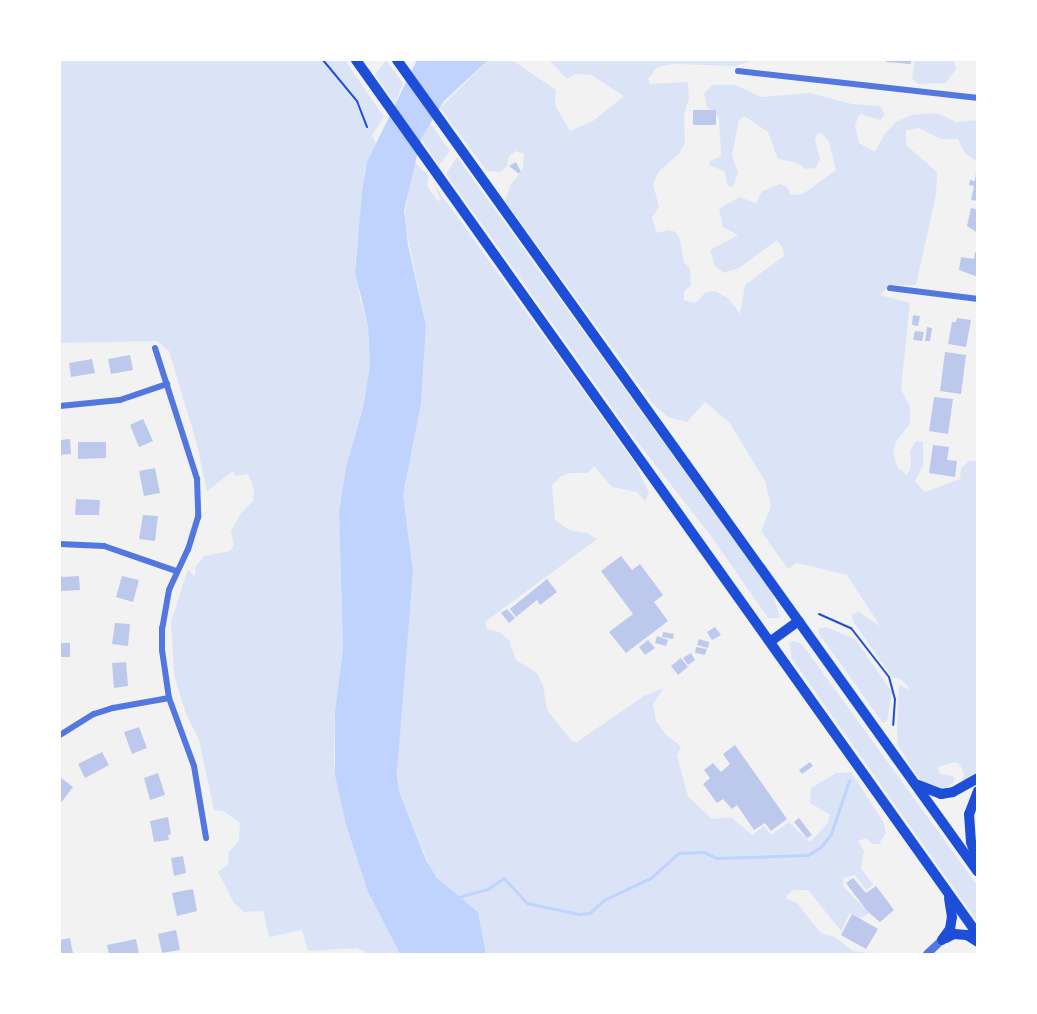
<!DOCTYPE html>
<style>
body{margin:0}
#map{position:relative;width:1037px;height:1014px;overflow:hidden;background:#f2f2f2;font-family:Poppins,sans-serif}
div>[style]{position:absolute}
.green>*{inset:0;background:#dbe4f7}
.water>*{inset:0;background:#bfd3fe}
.stream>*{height:2.5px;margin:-1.25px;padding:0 1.25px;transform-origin:1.25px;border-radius:1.25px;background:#bfd3fe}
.building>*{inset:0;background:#bdc9ec}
.path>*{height:2px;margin:-1px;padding:0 1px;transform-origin:1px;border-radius:1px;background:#1d4ed8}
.minor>*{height:6px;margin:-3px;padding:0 3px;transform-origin:3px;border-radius:3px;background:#5277de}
.tertiary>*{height:8px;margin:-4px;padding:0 4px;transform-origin:4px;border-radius:4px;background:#5277de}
.trunk>*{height:10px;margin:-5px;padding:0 5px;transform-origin:5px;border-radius:5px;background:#1d4ed8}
span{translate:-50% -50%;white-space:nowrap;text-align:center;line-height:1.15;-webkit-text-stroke:5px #fff;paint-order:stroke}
.frame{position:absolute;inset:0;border:61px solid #fff;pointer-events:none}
</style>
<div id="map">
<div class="green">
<div style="clip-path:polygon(60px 60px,324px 60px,329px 65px,326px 60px,345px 60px,384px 117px,372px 135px,376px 144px,365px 171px,355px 264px,360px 299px,368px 326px,370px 365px,363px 408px,346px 467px,339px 512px,343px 648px,335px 711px,334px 763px,346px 825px,368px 892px,400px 954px,369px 954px,357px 948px,308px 951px,302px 930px,269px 937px,263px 911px,244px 912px,234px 903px,218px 872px,228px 865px,229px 852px,239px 841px,240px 823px,223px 811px,214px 810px,199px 740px,186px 714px,174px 675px,171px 622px,188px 569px,195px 576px,196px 566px,204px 556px,230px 551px,234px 545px,231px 531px,241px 513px,253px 501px,254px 490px,248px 474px,235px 476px,233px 471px,207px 491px,196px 441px,169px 351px,157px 341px,60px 343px)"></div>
<div style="clip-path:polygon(386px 60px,403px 83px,395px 104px,375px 74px)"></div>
<div style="clip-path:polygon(488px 60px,512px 60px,556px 90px,555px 105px,570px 131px,593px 121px,624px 96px,591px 75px,576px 74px,567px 79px,549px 60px,753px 60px,736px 66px,674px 64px,657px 67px,648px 79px,650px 84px,688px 82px,689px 98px,684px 115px,685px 142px,679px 154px,659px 171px,653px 184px,659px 207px,652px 218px,657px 233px,668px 230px,676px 232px,680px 240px,684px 262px,690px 268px,691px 285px,684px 292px,684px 300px,695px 303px,706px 292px,715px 291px,728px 298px,740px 314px,745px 285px,784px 256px,783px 249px,777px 240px,739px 268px,724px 273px,715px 266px,710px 250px,738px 235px,723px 227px,719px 209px,739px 197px,756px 203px,762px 191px,780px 184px,787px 187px,791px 195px,803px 194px,836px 170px,829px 142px,823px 134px,818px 133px,815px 140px,820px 159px,816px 168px,806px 169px,797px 163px,778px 159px,768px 132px,744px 116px,739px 120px,732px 155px,738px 173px,733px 187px,728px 186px,724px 171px,709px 165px,710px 161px,721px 156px,719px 117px,707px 107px,704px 94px,707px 90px,713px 85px,736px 85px,761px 97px,810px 93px,852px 104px,880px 106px,885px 114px,880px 120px,860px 114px,855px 125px,859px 143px,875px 152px,884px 135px,896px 122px,911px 115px,937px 113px,956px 122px,977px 120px,977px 162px,964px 152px,958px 139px,941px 139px,919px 128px,906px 130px,906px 145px,937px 172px,936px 195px,916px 285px,890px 285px,880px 295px,910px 303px,901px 389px,910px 407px,910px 423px,896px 442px,893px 453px,898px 468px,907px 475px,911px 466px,910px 451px,916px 441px,923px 442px,923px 466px,915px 481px,925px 492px,960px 479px,961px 468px,969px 461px,977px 461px,977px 774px,961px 783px,964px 775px,960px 764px,955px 762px,938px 767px,940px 774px,953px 776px,955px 781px,944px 790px,924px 783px,915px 773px,898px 745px,897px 732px,899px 685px,911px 690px,901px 679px,892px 677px,853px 621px,852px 614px,859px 612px,880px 626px,847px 575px,797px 563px,788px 569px,761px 531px,771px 506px,765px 481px,729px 422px,705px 402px,687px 422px,668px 417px,654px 405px,505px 201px,510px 186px,523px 168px,524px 154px,516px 151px,509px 156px,507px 166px,501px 172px,487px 171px,440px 108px)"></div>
<div style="clip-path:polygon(915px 60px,953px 60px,956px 69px,946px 83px,918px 84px,912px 79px)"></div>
<div style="clip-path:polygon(430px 123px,450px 151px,439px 165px,421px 139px)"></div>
<div style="clip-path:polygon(457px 157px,773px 594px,780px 618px,768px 618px,711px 536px,632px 435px,446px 174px)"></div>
<div style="clip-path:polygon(414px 162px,429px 176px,427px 186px,438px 202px,440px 198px,435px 186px,584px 392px,636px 465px,649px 493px,645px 501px,637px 492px,612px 487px,594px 466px,588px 473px,570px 473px,560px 477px,552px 485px,555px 520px,569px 530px,587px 533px,597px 539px,485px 622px,487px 629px,499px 632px,509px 640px,516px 660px,537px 673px,543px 685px,547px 710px,572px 741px,577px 742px,644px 696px,663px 688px,653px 705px,656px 721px,667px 736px,681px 746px,677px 756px,688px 796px,712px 819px,731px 817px,752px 835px,764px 826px,771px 835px,789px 822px,810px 842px,827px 824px,830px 815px,810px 803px,811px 788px,836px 773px,851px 772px,884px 823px,886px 833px,879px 844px,872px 844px,866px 838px,858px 841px,864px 851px,861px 868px,873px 885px,866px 890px,855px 875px,844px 878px,843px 886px,869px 913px,861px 918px,850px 913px,841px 931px,808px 890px,793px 890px,785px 898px,797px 903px,821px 933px,835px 937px,853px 951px,875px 954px,486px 954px,478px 912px,443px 884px,431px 870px,399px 791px,397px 762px,413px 571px,403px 495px,421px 404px,426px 326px,404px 219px)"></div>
<div style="clip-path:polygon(826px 627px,855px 639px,892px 692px,887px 721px,883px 723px,819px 634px,819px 629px)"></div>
<div style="clip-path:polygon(794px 641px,802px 644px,977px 885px,977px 921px,792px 659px,789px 642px)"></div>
</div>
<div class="water">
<div style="clip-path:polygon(417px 60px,488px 60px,444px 101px,421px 139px,404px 211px,408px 245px,426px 326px,421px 404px,403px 495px,413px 571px,397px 772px,399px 791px,426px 860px,437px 878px,478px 912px,486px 954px,400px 954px,368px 892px,346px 825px,335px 775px,335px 711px,343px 648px,339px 512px,346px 467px,363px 408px,370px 365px,368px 326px,355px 272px,362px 192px,367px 162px)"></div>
</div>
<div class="stream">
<div style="left:458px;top:897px;width:31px;rotate:-15deg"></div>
<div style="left:488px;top:889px;width:19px;rotate:-35deg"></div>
<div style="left:504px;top:878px;width:34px;rotate:47deg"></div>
<div style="left:527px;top:903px;width:53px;rotate:11.9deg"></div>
<div style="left:579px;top:914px;width:11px;rotate:-5deg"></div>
<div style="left:590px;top:913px;width:19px;rotate:-43deg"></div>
<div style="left:604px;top:900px;width:52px;rotate:-25.1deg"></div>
<div style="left:651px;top:878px;width:38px;rotate:-42deg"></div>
<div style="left:679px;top:853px;width:25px;rotate:-2deg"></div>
<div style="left:704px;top:852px;width:14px;rotate:25deg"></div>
<div style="left:717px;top:858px;width:91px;rotate:-1.9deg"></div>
<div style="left:808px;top:855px;width:15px;rotate:-32deg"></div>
<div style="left:821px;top:847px;width:16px;rotate:-52deg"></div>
<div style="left:831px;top:834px;width:56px;rotate:-71.2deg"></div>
</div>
<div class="building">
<div style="clip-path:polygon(886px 60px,911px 60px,911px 64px,886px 62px)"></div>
<div style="clip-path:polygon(693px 110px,716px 110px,716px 125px,693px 125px)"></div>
<div style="clip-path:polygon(516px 162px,521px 172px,518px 173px,509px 166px)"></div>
<div style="clip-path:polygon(976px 172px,978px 172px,978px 201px,971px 200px,974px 186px,969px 185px,970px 180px,975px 181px)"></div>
<div style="clip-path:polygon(971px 208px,978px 210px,978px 233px,967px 226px)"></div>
<div style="clip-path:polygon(975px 252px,978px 253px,978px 277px,959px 270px,961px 257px,974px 259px)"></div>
<div style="clip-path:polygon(913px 315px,920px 316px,918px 326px,912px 325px)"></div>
<div style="clip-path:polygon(957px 318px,971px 320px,966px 347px,948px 344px,952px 322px,956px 322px)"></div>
<div style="clip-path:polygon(927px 327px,932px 328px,930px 341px,925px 341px)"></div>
<div style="clip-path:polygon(915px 331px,924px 332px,922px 341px,913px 340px)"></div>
<div style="clip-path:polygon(945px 352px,966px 355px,961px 394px,940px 391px)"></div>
<div style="clip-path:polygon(130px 355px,133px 370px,111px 374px,108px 359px)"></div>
<div style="clip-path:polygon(92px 359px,95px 373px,71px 377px,69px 363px)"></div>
<div style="clip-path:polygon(934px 397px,953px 399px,948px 434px,929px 431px)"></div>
<div style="clip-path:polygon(143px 419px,153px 441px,139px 447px,130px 425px)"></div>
<div style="clip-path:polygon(70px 439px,71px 454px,60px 455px,60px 440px)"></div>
<div style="clip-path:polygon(78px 442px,106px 442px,106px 458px,78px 459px)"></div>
<div style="clip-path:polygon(933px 445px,949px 447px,947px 460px,957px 461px,955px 477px,929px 473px)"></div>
<div style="clip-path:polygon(155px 468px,160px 493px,144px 496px,139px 471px)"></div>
<div style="clip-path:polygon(76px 499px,100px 500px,99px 515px,75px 515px)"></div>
<div style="clip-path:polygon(143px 515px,158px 516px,155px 541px,139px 539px)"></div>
<div style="clip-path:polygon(621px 556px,632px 570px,640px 564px,663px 595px,654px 602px,668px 621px,626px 653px,609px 632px,633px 614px,601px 571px)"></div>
<div style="clip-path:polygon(79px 576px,80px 590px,60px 591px,60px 577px)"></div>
<div style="clip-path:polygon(122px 576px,139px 580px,133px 602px,116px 597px)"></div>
<div style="clip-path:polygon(547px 579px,557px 592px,540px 605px,537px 600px,516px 617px,510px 609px)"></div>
<div style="clip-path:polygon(507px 609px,515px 618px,509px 623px,501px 613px)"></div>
<div style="clip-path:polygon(115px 623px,130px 624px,128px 646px,112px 644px)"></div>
<div style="clip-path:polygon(715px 627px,721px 635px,712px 640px,707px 632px)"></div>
<div style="clip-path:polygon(663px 632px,674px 634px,673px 639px,662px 637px)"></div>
<div style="clip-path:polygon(657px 636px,668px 640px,666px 646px,655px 643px)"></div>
<div style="clip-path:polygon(699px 639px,709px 642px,708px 648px,697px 645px)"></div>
<div style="clip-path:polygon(648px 640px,655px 648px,645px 655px,639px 647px)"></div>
<div style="clip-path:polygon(60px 643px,70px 643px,70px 657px,60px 657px)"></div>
<div style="clip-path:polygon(696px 647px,707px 649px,705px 655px,695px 653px)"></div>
<div style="clip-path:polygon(691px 653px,695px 660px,688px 665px,683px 658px)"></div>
<div style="clip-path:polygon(681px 658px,688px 667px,678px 675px,671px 666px)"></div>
<div style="clip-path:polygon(126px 662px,128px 686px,114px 688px,112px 663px)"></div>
<div style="clip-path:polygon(139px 727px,147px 748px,132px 754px,124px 732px)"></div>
<div style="clip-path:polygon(735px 745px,787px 819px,771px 831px,765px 823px,754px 830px,737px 805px,732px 809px,723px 799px,717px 803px,703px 784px,710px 778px,704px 770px,713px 763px,721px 772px,730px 764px,723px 754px)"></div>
<div style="clip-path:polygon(102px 752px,109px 765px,85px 778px,78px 764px)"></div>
<div style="clip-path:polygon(810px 762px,813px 766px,802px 774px,799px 770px)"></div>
<div style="clip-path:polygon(158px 773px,165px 795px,150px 800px,144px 778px)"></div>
<div style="clip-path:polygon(60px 777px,73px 787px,60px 804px)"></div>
<div style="clip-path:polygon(168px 817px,171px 834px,168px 835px,169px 840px,154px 842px,150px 821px)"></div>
<div style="clip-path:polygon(799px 818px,812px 835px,807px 838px,794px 822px)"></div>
<div style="clip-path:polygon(183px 856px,186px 873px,174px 876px,171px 858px)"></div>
<div style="clip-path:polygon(853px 878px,866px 893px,876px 886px,894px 910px,880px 922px,867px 911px,846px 883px)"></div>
<div style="clip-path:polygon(193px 889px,197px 911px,177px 916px,172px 893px)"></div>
<div style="clip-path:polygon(852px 914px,878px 929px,866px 949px,841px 935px)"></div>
<div style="clip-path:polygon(176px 930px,180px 950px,162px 953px,158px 934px)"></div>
<div style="clip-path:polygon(70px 938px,73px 954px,60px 954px,60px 940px)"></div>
<div style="clip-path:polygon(136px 939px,139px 954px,109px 954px,107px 945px)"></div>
</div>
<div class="path">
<div style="left:323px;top:60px;width:53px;rotate:50.3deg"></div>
<div style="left:357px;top:101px;width:28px;rotate:69deg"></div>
<div style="left:819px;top:614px;width:35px;rotate:24deg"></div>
<div style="left:851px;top:628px;width:62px;rotate:52.2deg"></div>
<div style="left:889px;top:677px;width:23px;rotate:75deg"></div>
<div style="left:895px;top:699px;width:26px;rotate:94deg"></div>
</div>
<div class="minor">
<div style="left:738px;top:71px;width:242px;rotate:6.4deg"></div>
<div style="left:890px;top:288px;width:89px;rotate:7.1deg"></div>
<div style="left:155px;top:348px;width:138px;rotate:72.2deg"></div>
<div style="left:197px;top:479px;width:38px;rotate:88deg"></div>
<div style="left:198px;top:517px;width:34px;rotate:107deg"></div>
<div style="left:188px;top:549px;width:45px;rotate:114.9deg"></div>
<div style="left:169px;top:590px;width:39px;rotate:100deg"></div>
<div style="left:162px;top:628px;width:22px;rotate:90deg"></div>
<div style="left:162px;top:650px;width:49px;rotate:81.7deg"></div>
<div style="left:169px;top:698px;width:72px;rotate:69.8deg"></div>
<div style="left:194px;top:766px;width:73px;rotate:80.5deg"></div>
<div style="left:60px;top:406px;width:60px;rotate:-5.7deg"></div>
<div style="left:120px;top:400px;width:50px;rotate:-18.8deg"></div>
<div style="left:60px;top:544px;width:44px;rotate:2.6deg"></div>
<div style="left:104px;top:546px;width:76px;rotate:19.1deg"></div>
<div style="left:60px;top:735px;width:40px;rotate:-32deg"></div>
<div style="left:94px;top:714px;width:20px;rotate:-18deg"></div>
<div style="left:113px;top:708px;width:57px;rotate:-10.1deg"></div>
</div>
<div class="tertiary">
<div style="left:927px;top:954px;width:21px;rotate:-43deg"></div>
</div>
<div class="trunk">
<div style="left:356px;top:60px;width:1074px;rotate:54.59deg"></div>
<div style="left:397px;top:60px;width:998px;rotate:54.42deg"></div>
<div style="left:771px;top:641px;width:34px;rotate:-36deg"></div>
<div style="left:918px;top:785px;width:25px;rotate:21deg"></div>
<div style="left:941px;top:794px;width:12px;rotate:-9deg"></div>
<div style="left:953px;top:792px;width:29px;rotate:-29deg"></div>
<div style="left:978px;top:791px;width:25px;rotate:111deg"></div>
<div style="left:969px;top:814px;width:28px;rotate:86deg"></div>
<div style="left:971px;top:842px;width:22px;rotate:72deg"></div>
<div style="left:946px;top:938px;width:9px;rotate:-27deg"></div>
<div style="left:954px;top:934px;width:13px;rotate:4deg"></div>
<div style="left:967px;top:935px;width:13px;rotate:32deg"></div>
<div style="left:942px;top:940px;width:14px;rotate:-54deg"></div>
<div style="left:950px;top:929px;width:12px;rotate:-81deg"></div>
<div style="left:952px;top:917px;width:19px;rotate:-99deg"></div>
</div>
<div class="frame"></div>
</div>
